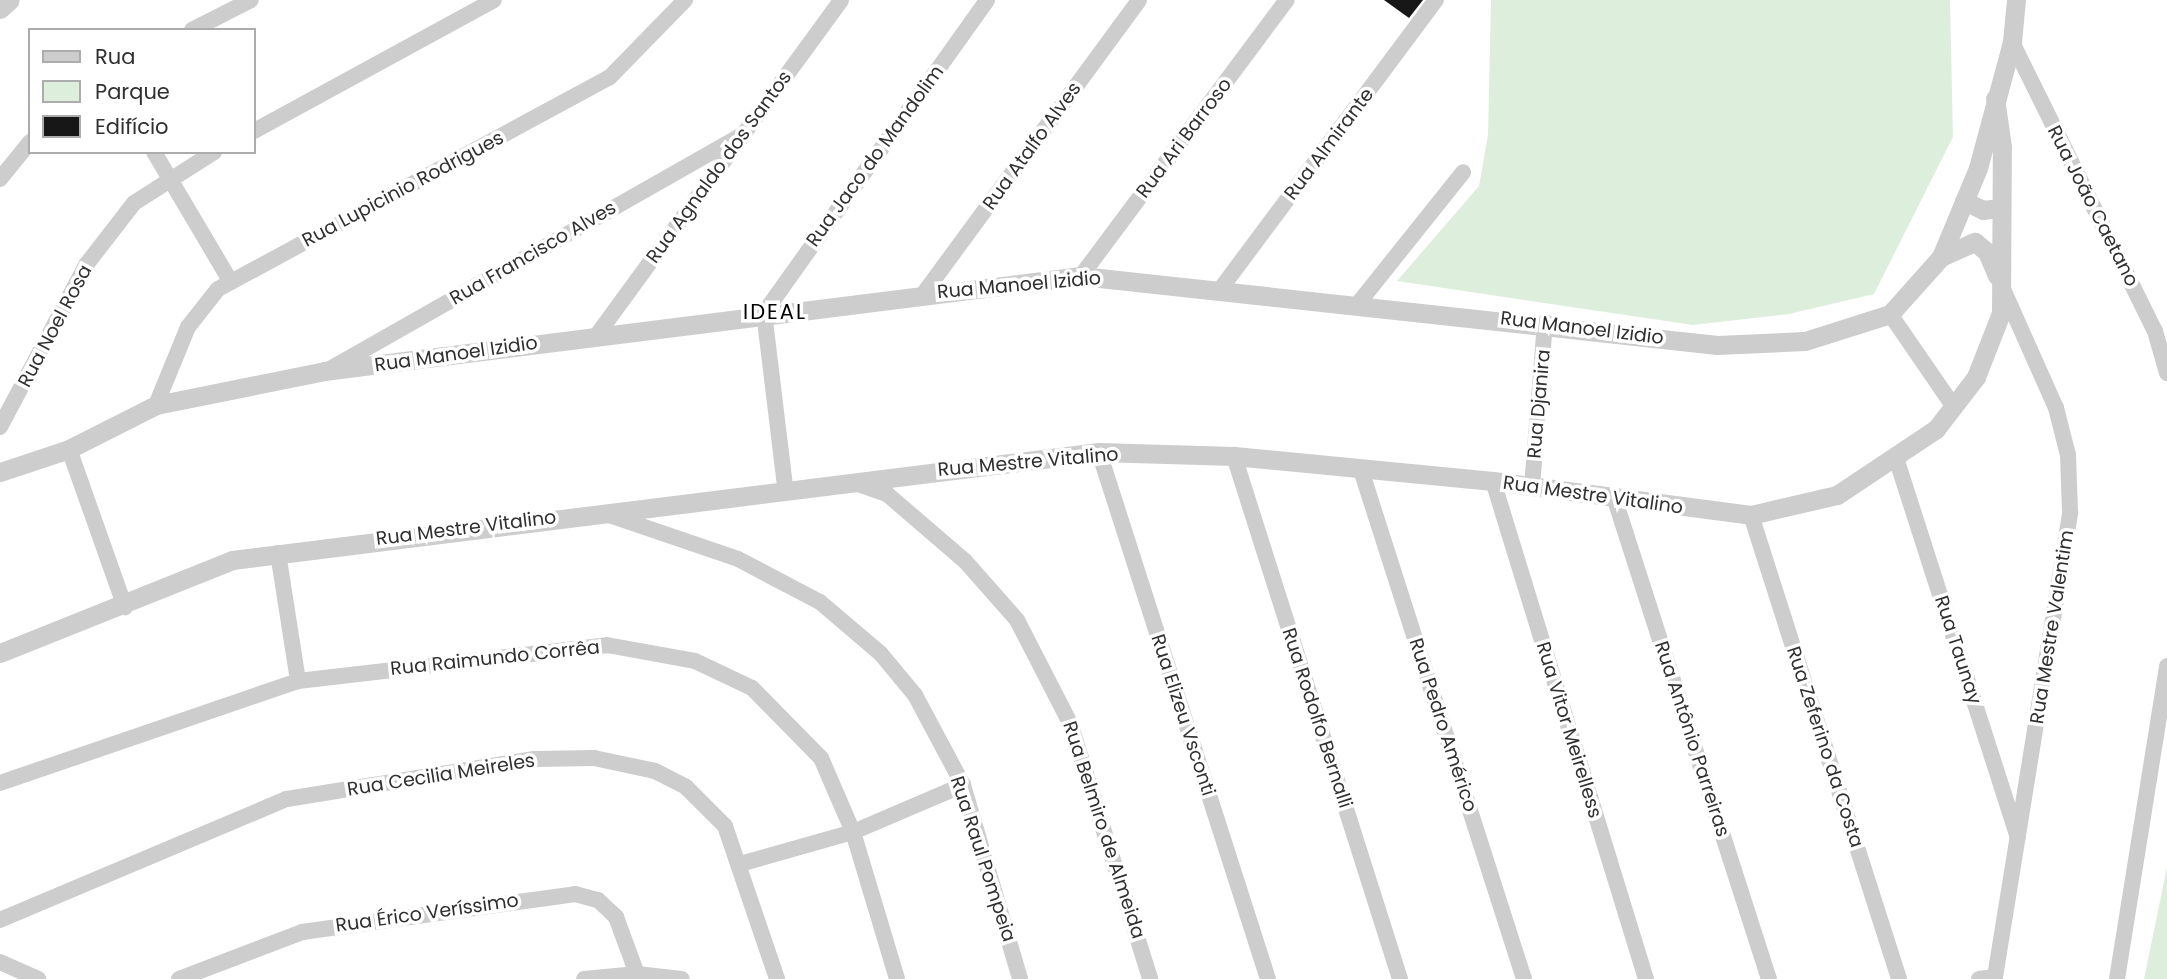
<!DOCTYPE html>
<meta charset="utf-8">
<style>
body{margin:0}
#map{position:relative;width:2167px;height:979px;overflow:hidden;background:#fff;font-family:Poppins,sans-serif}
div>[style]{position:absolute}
.green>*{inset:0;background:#ded}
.building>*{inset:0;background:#171717}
.minor>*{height:16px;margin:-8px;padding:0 8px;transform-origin:8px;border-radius:8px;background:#cdcdcd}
.tertiary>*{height:19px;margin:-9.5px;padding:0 9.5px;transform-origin:9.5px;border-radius:9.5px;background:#cdcdcd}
span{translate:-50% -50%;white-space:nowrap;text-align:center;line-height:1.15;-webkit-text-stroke:7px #fff;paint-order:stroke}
.street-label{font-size:19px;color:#303030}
.neighbourhood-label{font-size:21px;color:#000;letter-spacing:2px}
.legend{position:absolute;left:28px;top:28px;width:228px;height:126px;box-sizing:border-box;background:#fff;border:2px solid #acacac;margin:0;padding:9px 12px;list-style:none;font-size:21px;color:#303030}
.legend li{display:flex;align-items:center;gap:14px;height:35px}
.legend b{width:35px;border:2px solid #acacac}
</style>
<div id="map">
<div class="green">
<div style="clip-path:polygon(1491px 0,1950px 0,1953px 137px,1874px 294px,1789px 314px,1693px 325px,1397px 281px,1479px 186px,1488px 135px)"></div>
<div style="clip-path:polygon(2167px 867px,2167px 979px,2144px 979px)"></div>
</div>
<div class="building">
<div style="clip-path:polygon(1384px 0,1423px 0,1409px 18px)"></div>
</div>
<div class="minor">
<div style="left:192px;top:30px;width:66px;rotate:-27deg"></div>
<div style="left:2012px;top:42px;width:322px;rotate:63.7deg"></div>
<div style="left:2155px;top:331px;width:44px;rotate:74.1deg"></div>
<div style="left:254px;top:131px;width:273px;rotate:-28.6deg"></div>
<div style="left:154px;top:152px;width:151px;rotate:59.4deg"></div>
<div style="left:0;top:179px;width:48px;rotate:-51deg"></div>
<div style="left:1081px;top:276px;width:344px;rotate:-53.3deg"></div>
<div style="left:1222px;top:287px;width:358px;rotate:-53.3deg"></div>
<div style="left:924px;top:293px;width:363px;rotate:-53.7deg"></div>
<div style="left:1357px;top:305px;width:170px;rotate:-51.4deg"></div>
<div style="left:1890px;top:314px;width:113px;rotate:55.5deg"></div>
<div style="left:597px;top:335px;width:414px;rotate:-53.9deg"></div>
<div style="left:330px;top:369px;width:474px;rotate:-29.6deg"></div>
<div style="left:156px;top:405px;width:84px;rotate:-67.7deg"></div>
<div style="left:188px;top:327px;width:48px;rotate:-51.7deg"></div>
<div style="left:218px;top:289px;width:444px;rotate:-28.4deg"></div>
<div style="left:609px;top:78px;width:109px;rotate:-45.7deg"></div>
<div style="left:0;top:427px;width:183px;rotate:-62deg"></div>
<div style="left:86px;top:265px;width:78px;rotate:-52.3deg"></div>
<div style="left:134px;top:203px;width:95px;rotate:-32.5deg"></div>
<div style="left:69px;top:449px;width:168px;rotate:70.5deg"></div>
<div style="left:1099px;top:452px;width:553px;rotate:72.22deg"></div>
<div style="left:1234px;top:456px;width:549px;rotate:72.39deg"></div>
<div style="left:1897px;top:461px;width:395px;rotate:72.2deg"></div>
<div style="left:1361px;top:470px;width:534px;rotate:72.24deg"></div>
<div style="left:1493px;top:481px;width:521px;rotate:72.92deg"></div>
<div style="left:855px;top:483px;width:34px;rotate:19deg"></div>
<div style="left:887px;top:494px;width:103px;rotate:40.7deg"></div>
<div style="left:965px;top:561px;width:79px;rotate:48.6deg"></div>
<div style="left:1017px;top:620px;width:116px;rotate:62.8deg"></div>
<div style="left:1070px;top:723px;width:268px;rotate:72.6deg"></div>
<div style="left:785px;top:486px;width:174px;rotate:-96.9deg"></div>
<div style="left:764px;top:313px;width:384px;rotate:-54.5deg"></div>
<div style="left:1532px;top:487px;width:166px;rotate:-85.5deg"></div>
<div style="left:1615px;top:500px;width:503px;rotate:72.18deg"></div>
<div style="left:606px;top:514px;width:139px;rotate:18.8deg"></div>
<div style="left:738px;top:559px;width:93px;rotate:27.7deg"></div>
<div style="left:820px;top:602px;width:80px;rotate:40.4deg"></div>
<div style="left:881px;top:654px;width:53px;rotate:50.3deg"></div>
<div style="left:915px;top:695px;width:102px;rotate:61.9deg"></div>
<div style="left:963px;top:785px;width:202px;rotate:73.6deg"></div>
<div style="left:1751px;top:515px;width:487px;rotate:72.3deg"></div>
<div style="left:278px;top:553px;width:130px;rotate:81.1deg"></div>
<div style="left:0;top:783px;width:315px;rotate:-18.9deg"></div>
<div style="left:298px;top:681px;width:311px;rotate:-6.6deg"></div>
<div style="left:607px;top:645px;width:89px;rotate:10.3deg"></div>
<div style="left:695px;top:661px;width:63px;rotate:25.3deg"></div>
<div style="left:752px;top:688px;width:98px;rotate:45.4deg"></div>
<div style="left:821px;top:758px;width:81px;rotate:66.6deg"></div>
<div style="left:853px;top:832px;width:153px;rotate:73.3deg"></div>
<div style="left:740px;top:864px;width:117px;rotate:-15.8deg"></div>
<div style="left:853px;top:832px;width:120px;rotate:-23.1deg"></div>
<div style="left:0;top:920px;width:311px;rotate:-22.9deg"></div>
<div style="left:287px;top:799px;width:251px;rotate:-9.2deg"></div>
<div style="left:535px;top:759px;width:59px;rotate:-1deg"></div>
<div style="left:594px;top:758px;width:62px;rotate:12deg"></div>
<div style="left:655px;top:771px;width:35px;rotate:27deg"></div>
<div style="left:686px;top:787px;width:55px;rotate:45deg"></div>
<div style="left:725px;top:826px;width:162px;rotate:71.2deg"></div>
<div style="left:0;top:962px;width:42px;rotate:24.1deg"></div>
<div style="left:179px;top:979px;width:132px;rotate:-20.9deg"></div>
<div style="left:302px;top:932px;width:276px;rotate:-7.9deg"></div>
<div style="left:575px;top:894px;width:24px;rotate:15deg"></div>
<div style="left:598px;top:900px;width:25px;rotate:43deg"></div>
<div style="left:616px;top:917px;width:61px;rotate:69.8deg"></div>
<div style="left:584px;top:979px;width:53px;rotate:-5.4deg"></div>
<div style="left:637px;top:974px;width:45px;rotate:6.3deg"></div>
<div style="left:1979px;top:979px;width:16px;rotate:-7deg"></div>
<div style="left:1995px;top:977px;width:471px;rotate:-80.8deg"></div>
<div style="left:2070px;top:512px;width:57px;rotate:-92deg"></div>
<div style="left:2068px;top:455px;width:49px;rotate:-104.3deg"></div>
<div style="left:2056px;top:408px;width:130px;rotate:-114deg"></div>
<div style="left:2117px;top:979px;width:317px;rotate:-80.9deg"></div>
</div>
<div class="tertiary">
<div style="left:0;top:9px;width:13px;rotate:-42deg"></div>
<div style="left:1964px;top:201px;width:21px;rotate:25deg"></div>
<div style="left:1983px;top:210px;width:17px;rotate:-7deg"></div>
<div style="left:1943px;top:256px;width:35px;rotate:-24deg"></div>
<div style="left:1975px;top:242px;width:16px;rotate:40deg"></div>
<div style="left:1987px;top:252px;width:26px;rotate:67deg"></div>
<div style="left:0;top:472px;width:73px;rotate:-18.4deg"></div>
<div style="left:69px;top:449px;width:97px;rotate:-26.8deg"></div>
<div style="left:156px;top:405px;width:171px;rotate:-11.4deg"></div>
<div style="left:324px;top:371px;width:763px;rotate:-7.15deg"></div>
<div style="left:1081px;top:276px;width:640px;rotate:6.19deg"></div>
<div style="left:1717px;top:345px;width:88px;rotate:-2.6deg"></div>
<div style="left:1805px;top:341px;width:89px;rotate:-17.6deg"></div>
<div style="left:1890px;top:314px;width:76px;rotate:-48.2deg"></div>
<div style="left:1941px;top:257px;width:96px;rotate:-67.4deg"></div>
<div style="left:1978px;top:168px;width:131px;rotate:-74.9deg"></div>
<div style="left:2012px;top:42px;width:42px;rotate:-84.6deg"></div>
<div style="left:0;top:653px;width:250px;rotate:-21.8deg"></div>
<div style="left:232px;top:560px;width:874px;rotate:-7.1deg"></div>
<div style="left:1099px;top:452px;width:135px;rotate:1.7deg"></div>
<div style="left:1234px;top:456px;width:260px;rotate:5.5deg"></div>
<div style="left:1493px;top:481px;width:260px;rotate:7.5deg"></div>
<div style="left:1751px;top:515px;width:88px;rotate:-13.1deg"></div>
<div style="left:1837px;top:495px;width:119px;rotate:-33.7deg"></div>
<div style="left:1936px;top:429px;width:66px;rotate:-52.4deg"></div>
<div style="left:1976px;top:377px;width:69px;rotate:-68.7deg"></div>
<div style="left:2001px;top:313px;width:166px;rotate:-89.7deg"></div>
<div style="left:2002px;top:147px;width:49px;rotate:-98.1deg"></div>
</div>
<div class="street-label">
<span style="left:1184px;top:138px;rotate:-53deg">Rua Ari Barroso</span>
<span style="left:1329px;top:144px;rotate:-53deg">Rua Almirante</span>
<span style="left:1032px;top:146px;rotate:-54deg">Rua Atalfo Alves</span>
<span style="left:875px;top:156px;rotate:-54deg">Rua Jaco do Mandolim</span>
<span style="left:719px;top:167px;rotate:-54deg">Rua Agnaldo dos Santos</span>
<span style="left:403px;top:189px;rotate:-28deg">Rua Lupicinio Rodrigues</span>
<span style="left:2093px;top:206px;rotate:63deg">Rua João Caetano</span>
<span style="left:533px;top:253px;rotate:-30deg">Rua Francisco Alves</span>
<span style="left:1019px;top:285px;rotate:-5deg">Rua Manoel Izidio</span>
<span style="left:55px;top:326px;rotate:-62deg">Rua Noel Rosa</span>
<span style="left:1582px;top:328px;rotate:7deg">Rua Manoel Izidio</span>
<span style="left:456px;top:354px;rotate:-8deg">Rua Manoel Izidio</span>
<span style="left:1539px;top:404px;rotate:-85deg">Rua Djanira</span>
<span style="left:1028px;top:462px;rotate:-5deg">Rua Mestre Vitalino</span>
<span style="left:1593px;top:495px;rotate:8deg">Rua Mestre Vitalino</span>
<span style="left:466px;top:528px;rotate:-7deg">Rua Mestre Vitalino</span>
<span style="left:2052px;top:627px;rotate:-81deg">Rua Mestre Valentim</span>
<span style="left:1958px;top:650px;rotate:72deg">Rua Taunay</span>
<span style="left:495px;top:658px;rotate:-6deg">Rua Raimundo Corrêa</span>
<span style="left:1183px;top:715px;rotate:72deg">Rua Elizeu Vsconti</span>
<span style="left:1317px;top:718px;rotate:72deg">Rua Rodolfo Bernalli</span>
<span style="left:1443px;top:725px;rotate:72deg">Rua Pedro Américo</span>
<span style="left:1569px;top:730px;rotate:73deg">Rua Vitor Meirelless</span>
<span style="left:1692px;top:739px;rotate:72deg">Rua Antônio Parreiras</span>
<span style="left:1825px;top:747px;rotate:72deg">Rua Zeferino da Costa</span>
<span style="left:441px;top:775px;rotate:-9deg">Rua Cecilia Meireles</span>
<span style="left:1104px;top:830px;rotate:72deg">Rua Belmiro de Almeida</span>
<span style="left:983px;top:859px;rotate:72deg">Rua Raul Pompeia</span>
<span style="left:427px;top:913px;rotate:-8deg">Rua Érico Veríssimo</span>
</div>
<div class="neighbourhood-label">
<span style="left:775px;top:312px">IDEAL</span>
</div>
<ul class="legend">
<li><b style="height:9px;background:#cdcdcd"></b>Rua</li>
<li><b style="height:19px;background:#ded"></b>Parque</li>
<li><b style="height:19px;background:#171717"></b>Edifício</li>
</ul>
</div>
